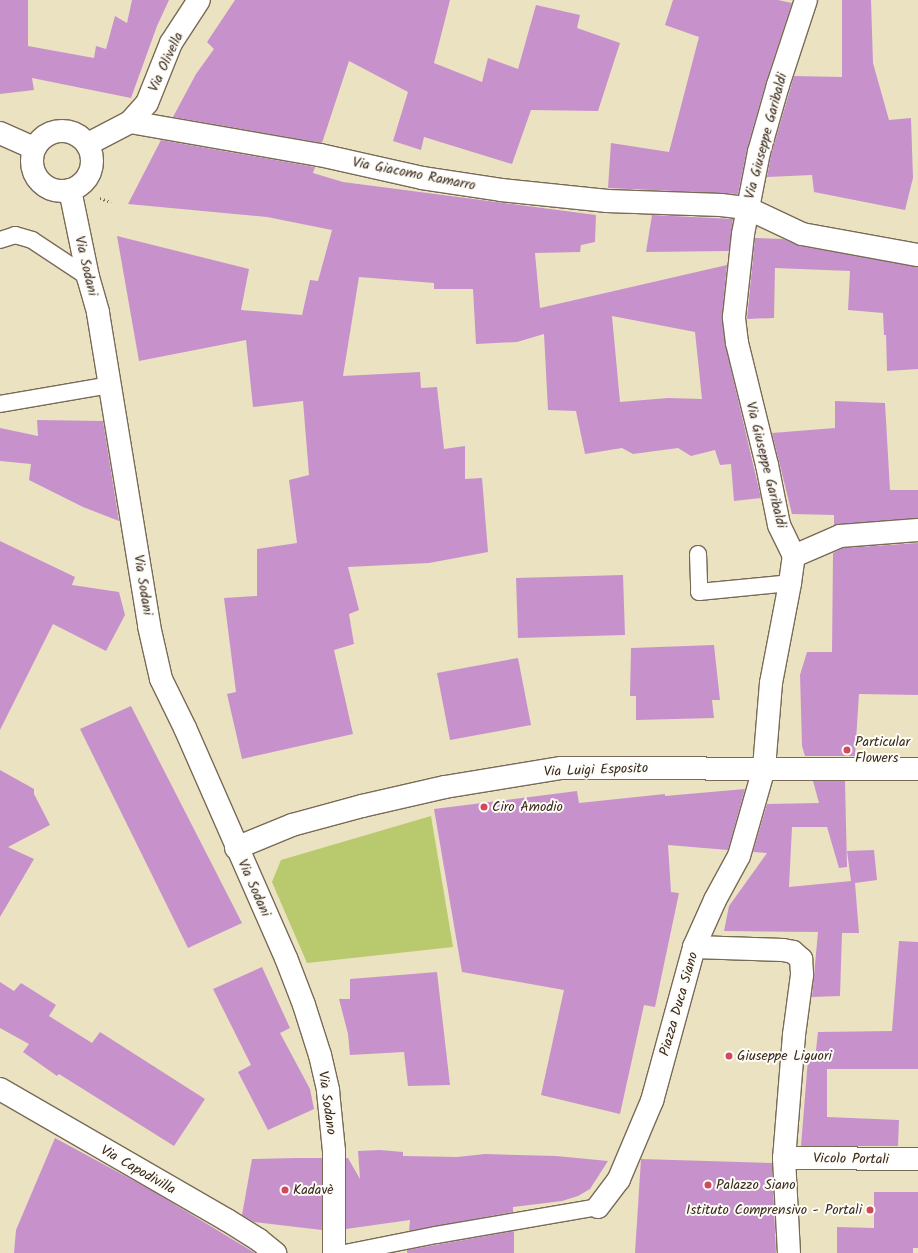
<!DOCTYPE html>
<meta charset="utf-8">
<style>
body{margin:0}
#map{position:relative;width:918px;height:1253px;overflow:hidden;background:#ebe2c1;font-family:Kalam,sans-serif}
div>[style]{position:absolute}
.green>*{inset:0;background:#b8ca6d}
.building>*{inset:0;background:#c792cc}
.path>*{height:2.5px;margin-top:-1.25px;transform-origin:0;background:repeating-linear-gradient(90deg,#796a57 0 1px,transparent 0 4px)}
.roads{filter:drop-shadow(1px 0 #796a57) drop-shadow(-1px 0 #796a57) drop-shadow(0 1px #796a57) drop-shadow(0 -1px #796a57)}
.service>*{height:16px;margin:-8px;padding:0 8px;transform-origin:8px;border-radius:8px;background:#fff}
.pedestrian>*{height:22px;margin:-11px;padding:0 11px;transform-origin:11px;border-radius:11px;background:#fff}
.minor>*{height:22px;margin:-11px;padding:0 11px;transform-origin:11px;border-radius:11px;background:#fff}
.minor>.ring{margin:-11px;padding:0;box-sizing:content-box;background:none;border:22px solid #fff;border-radius:50%}
.dots>*{width:11px;height:11px;translate:-50% -50%;box-sizing:border-box;border:2px solid #fdfcf7;border-radius:50%}
span{translate:-50% -50%;white-space:nowrap;text-align:center;line-height:1.15;-webkit-text-stroke:4px #fdfcf7;paint-order:stroke}
.street-label{font-size:14px;color:#3b2a1e}
.poi-label{font-size:14px;color:#3b2a1e}
.left{translate:0 -50%;text-align:left}
.right{translate:-100% -50%;text-align:right}
</style>
<div id="map">
<div class="green">
<div style="clip-path:polygon(431px 816px,453px 947px,307px 963px,272px 882px,281px 860px)"></div>
</div>
<div class="building">
<div style="clip-path:polygon(0 0,28px 0,28px 46px,94px 58px,96px 46px,106px 49px,115px 16px,127px 23px,132px 0,169px 0,157px 26px,131px 98px,32px 78px,34px 90px,0 94px)"></div>
<div style="clip-path:polygon(235px 0,450px 0,434px 63px,482px 82px,488px 58px,518px 69px,536px 5px,580px 15px,577px 28px,620px 43px,598px 111px,531px 110px,512px 164px,424px 137px,421px 150px,393px 141px,408px 92px,349px 61px,322px 143px,173px 117px,196px 74px,214px 49px,207px 42px)"></div>
<div style="clip-path:polygon(673px 0,778px 0,792px 3px,766px 82px,747px 149px,738px 194px,608px 188px,611px 143px,669px 152px,699px 37px,665px 25px)"></div>
<div style="clip-path:polygon(842px 0,871px 0,873px 63px,889px 120px,911px 118px,913px 178px,905px 210px,814px 192px,812px 175px,767px 177px,771px 155px,794px 76px,842px 77px)"></div>
<div style="clip-path:polygon(evenodd,161px 140px,315px 167px,313px 173px,343px 182px,596px 215px,595px 242px,581px 245px,580px 252px,535px 253px,540px 308px,727px 265px,722px 316px,725px 344px,761px 498px,734px 501px,731px 464px,720px 465px,715px 450px,691px 456px,678px 448px,633px 454px,622px 448px,585px 454px,576px 411px,548px 410px,544px 334px,517px 342px,476px 344px,473px 289px,434px 289px,434px 283px,359px 277px,343px 376px,420px 372px,421px 388px,437px 387px,444px 449px,465px 446px,465px 479px,482px 478px,488px 552px,429px 563px,348px 567px,359px 610px,349px 614px,354px 644px,334px 650px,353px 734px,242px 759px,227px 694px,236px 692px,224px 598px,257px 596px,257px 549px,297px 543px,289px 480px,309px 475px,303px 401px,253px 407px,246px 340px,139px 361px,117px 236px,249px 269px,241px 310px,302px 315px,310px 280px,318px 281px,332px 230px,267px 217px,128px 204px,161px 140px,612px 316px,695px 332px,702px 399px,668px 398px,620px 402px,612px 316px)"></div>
<div style="clip-path:polygon(652px 215px,733px 219px,729px 251px,646px 252px)"></div>
<div style="clip-path:polygon(755px 238px,783px 239px,800px 246px,918px 267px,918px 369px,887px 371px,886px 335px,884px 335px,883px 313px,848px 310px,850px 271px,775px 268px,774px 318px,747px 319px)"></div>
<div style="clip-path:polygon(835px 401px,885px 403px,890px 490px,918px 490px,918px 518px,834px 525px,834px 515px,792px 514px,772px 433px,835px 428px)"></div>
<div style="clip-path:polygon(37px 420px,103px 421px,119px 521px,83px 507px,29px 480px,31px 464px,0 461px,0 428px,38px 436px)"></div>
<div style="clip-path:polygon(0 541px,75px 577px,72px 585px,119px 592px,125px 615px,106px 651px,53px 624px,0 730px)"></div>
<div style="clip-path:polygon(918px 543px,918px 695px,859px 694px,855px 756px,805px 756px,802px 746px,800px 675px,807px 652px,832px 652px,833px 553px,843px 548px)"></div>
<div style="clip-path:polygon(623px 575px,625px 635px,518px 638px,516px 578px)"></div>
<div style="clip-path:polygon(714px 645px,720px 700px,712px 700px,714px 718px,636px 720px,636px 696px,630px 696px,631px 648px)"></div>
<div style="clip-path:polygon(518px 658px,531px 725px,450px 740px,437px 673px)"></div>
<div style="clip-path:polygon(131px 706px,242px 923px,188px 948px,80px 729px)"></div>
<div style="clip-path:polygon(0 770px,34px 789px,34px 794px,50px 825px,8px 847px,34px 859px,0 917px)"></div>
<div style="clip-path:polygon(813px 781px,845px 781px,847px 867px,839px 868px,827px 827px,792px 827px,789px 887px,851px 881px,847px 851px,874px 850px,877px 880px,855px 883px,859px 933px,842px 933px,840px 996px,812px 997px,818px 932px,724px 931px,729px 906px,767px 853px,753px 852px,767px 804px,819px 803px)"></div>
<div style="clip-path:polygon(745px 789px,728px 850px,668px 845px,671px 892px,679px 893px,655px 1007px,644px 1005px,620px 1114px,541px 1095px,564px 990px,462px 972px,434px 809px,577px 791px,579px 803px,665px 794px,665px 796px)"></div>
<div style="clip-path:polygon(899px 941px,918px 942px,918px 1069px,827px 1069px,827px 1117px,899px 1120px,898px 1146px,801px 1146px,808px 1059px,815px 1059px,818px 1032px,892px 1031px)"></div>
<div style="clip-path:polygon(262px 967px,290px 1028px,280px 1033px,310px 1089px,314px 1109px,268px 1130px,238px 1072px,251px 1065px,213px 989px)"></div>
<div style="clip-path:polygon(437px 972px,450px 1085px,408px 1086px,404px 1052px,350px 1055px,348px 1034px,339px 999px,350px 999px,350px 979px)"></div>
<div style="clip-path:polygon(0 982px,14px 991px,21px 983px,56px 1005px,49px 1016px,92px 1043px,100px 1032px,205px 1099px,174px 1146px,59px 1074px,57px 1076px,23px 1052px,29px 1044px,0 1028px)"></div>
<div style="clip-path:polygon(55px 1138px,151px 1190px,255px 1253px,14px 1253px,16px 1230px)"></div>
<div style="clip-path:polygon(380px 1150px,403px 1152px,403px 1156px,457px 1157px,485px 1154px,556px 1156px,608px 1161px,590px 1189px,578px 1196px,562px 1201px,513px 1207px,513px 1212px,409px 1231px,410px 1220px,346px 1229px,346px 1158px,348px 1158px,360px 1179px,358px 1151px)"></div>
<div style="clip-path:polygon(296px 1158px,322px 1158px,322px 1230px,254px 1222px,242px 1215px,252px 1159px)"></div>
<div style="clip-path:polygon(641px 1159px,772px 1163px,776px 1253px,635px 1253px)"></div>
<div style="clip-path:polygon(874px 1192px,918px 1192px,918px 1248px,913px 1248px,913px 1253px,837px 1253px,837px 1227px,874px 1228px)"></div>
<div style="clip-path:polygon(514px 1231px,514px 1253px,407px 1253px,407px 1250px)"></div>
</div>
<div class="path">
<div style="left:100px;top:198px;width:12px;rotate:20deg"></div>
</div>
<div class="roads">
<div class="service">
<div style="left:0;top:240px;width:16px;rotate:-18deg"></div>
<div style="left:15px;top:235px;width:18px;rotate:16deg"></div>
<div style="left:32px;top:240px;width:67px;rotate:33.5deg"></div>
<div style="left:0;top:404px;width:112px;rotate:-9.8deg"></div>
<div style="left:698px;top:554px;width:38px;rotate:88deg"></div>
<div style="left:699px;top:592px;width:91px;rotate:-5.6deg"></div>
<div style="left:345px;top:1253px;width:93px;rotate:-11.2deg"></div>
<div style="left:436px;top:1235px;width:164px;rotate:-9.8deg"></div>
</div>
<div class="pedestrian">
<div style="left:598px;top:1207px;width:35px;rotate:-53deg"></div>
<div style="left:619px;top:1179px;width:85px;rotate:-67.1deg"></div>
</div>
<div class="minor">
<div style="left:130px;top:122px;width:25px;rotate:-48deg"></div>
<div style="left:147px;top:103px;width:65px;rotate:-68.2deg"></div>
<div style="left:171px;top:43px;width:51px;rotate:-56.9deg"></div>
<div class="ring" style="left:32px;top:131px;width:38px;height:38px"></div>
<div style="left:0;top:133px;width:37px;rotate:24deg"></div>
<div style="left:88px;top:144px;width:47px;rotate:-27.6deg"></div>
<div style="left:130px;top:122px;width:193px;rotate:9.9deg"></div>
<div style="left:320px;top:155px;width:105px;rotate:12.7deg"></div>
<div style="left:422px;top:178px;width:80px;rotate:8.6deg"></div>
<div style="left:501px;top:190px;width:107px;rotate:5.9deg"></div>
<div style="left:607px;top:201px;width:114px;rotate:2deg"></div>
<div style="left:721px;top:205px;width:26px;rotate:7deg"></div>
<div style="left:747px;top:208px;width:61px;rotate:25.3deg"></div>
<div style="left:802px;top:234px;width:118px;rotate:10.3deg"></div>
<div style="left:70px;top:190px;width:89px;rotate:78.3deg"></div>
<div style="left:88px;top:277px;width:37px;rotate:74deg"></div>
<div style="left:98px;top:313px;width:317px;rotate:80.7deg"></div>
<div style="left:149px;top:626px;width:54px;rotate:77.2deg"></div>
<div style="left:161px;top:679px;width:55px;rotate:63.9deg"></div>
<div style="left:185px;top:728px;width:251px;rotate:66.3deg"></div>
<div style="left:286px;top:958px;width:50px;rotate:69deg"></div>
<div style="left:304px;top:1005px;width:52px;rotate:72.3deg"></div>
<div style="left:320px;top:1055px;width:37px;rotate:77deg"></div>
<div style="left:328px;top:1091px;width:60px;rotate:84.3deg"></div>
<div style="left:334px;top:1151px;width:102px;rotate:90deg"></div>
<div style="left:794px;top:556px;width:50px;rotate:-23.5deg"></div>
<div style="left:840px;top:536px;width:78px;rotate:-4.4deg"></div>
<div style="left:236px;top:848px;width:61px;rotate:-22.3deg"></div>
<div style="left:292px;top:825px;width:73px;rotate:-15.2deg"></div>
<div style="left:362px;top:806px;width:85px;rotate:-12.9deg"></div>
<div style="left:445px;top:787px;width:118px;rotate:-9.3deg"></div>
<div style="left:561px;top:768px;width:357px;rotate:0.2deg"></div>
<div style="left:694px;top:947px;width:89px;rotate:1.9deg"></div>
<div style="left:783px;top:950px;width:10px;rotate:11deg"></div>
<div style="left:793px;top:952px;width:11px;rotate:41deg"></div>
<div style="left:801px;top:959px;width:16px;rotate:86deg"></div>
<div style="left:802px;top:975px;width:61px;rotate:97.6deg"></div>
<div style="left:794px;top:1035px;width:123px;rotate:94.6deg"></div>
<div style="left:784px;top:1158px;width:95px;rotate:87deg"></div>
<div style="left:0;top:1089px;width:262px;rotate:30deg"></div>
<div style="left:227px;top:1220px;width:38px;rotate:32deg"></div>
<div style="left:259px;top:1240px;width:21px;rotate:39deg"></div>
<div style="left:652px;top:1101px;width:160px;rotate:-74.7deg"></div>
<div style="left:694px;top:947px;width:51px;rotate:-65.9deg"></div>
<div style="left:715px;top:900px;width:50px;rotate:-61.4deg"></div>
<div style="left:739px;top:856px;width:91px;rotate:-74.1deg"></div>
<div style="left:764px;top:768px;width:85px;rotate:-85.3deg"></div>
<div style="left:771px;top:683px;width:102px;rotate:-79.2deg"></div>
<div style="left:790px;top:583px;width:27px;rotate:-82deg"></div>
<div style="left:794px;top:556px;width:34px;rotate:-116deg"></div>
<div style="left:779px;top:525px;width:61px;rotate:-101.3deg"></div>
<div style="left:767px;top:465px;width:126px;rotate:-103.8deg"></div>
<div style="left:737px;top:343px;width:26px;rotate:-97deg"></div>
<div style="left:734px;top:317px;width:83px;rotate:-83.8deg"></div>
<div style="left:743px;top:234px;width:84px;rotate:-79deg"></div>
<div style="left:759px;top:152px;width:70px;rotate:-74.2deg"></div>
<div style="left:778px;top:85px;width:89px;rotate:-71.8deg"></div>
<div style="left:784px;top:1158px;width:134px;rotate:0.4deg"></div>
</div>
</div>
<div class="dots">
<div style="left:847px;top:750px;background:#d1495b"></div>
<div style="left:484px;top:807px;background:#d1495b"></div>
<div style="left:729px;top:1056px;background:#d1495b"></div>
<div style="left:708px;top:1185px;background:#d1495b"></div>
<div style="left:285px;top:1190px;background:#d1495b"></div>
<div style="left:870px;top:1210px;background:#d1495b"></div>
</div>
<div class="street-label">
<span style="left:166px;top:62px;rotate:-65deg">Via Olivella</span>
<span style="left:766px;top:136px;rotate:-75deg">Via Giuseppe Garibaldi</span>
<span style="left:414px;top:174px;rotate:11deg">Via Giacomo Ramarro</span>
<span style="left:86px;top:266px;rotate:77deg">Via Sodani</span>
<span style="left:766px;top:465px;rotate:76deg">Via Giuseppe Garibaldi</span>
<span style="left:143px;top:585px;rotate:81deg">Via Sodani</span>
<span style="left:596px;top:770px;rotate:-2deg">Via Luigi Esposito</span>
<span style="left:254px;top:888px;rotate:66deg">Via Sodani</span>
<span style="left:679px;top:1004px;rotate:-74deg">Piazza Duca Siano</span>
<span style="left:327px;top:1103px;rotate:82deg">Via Sodano</span>
<span style="left:851px;top:1159px;rotate:1deg">Vicolo Portali</span>
<span style="left:138px;top:1170px;rotate:30deg">Via Capodivilla</span>
</div>
<div class="poi-label">
<span class="left" style="left:855px;top:750px">Particular<br>Flowers</span>
<span class="left" style="left:492px;top:807px">Ciro Amodio</span>
<span class="left" style="left:737px;top:1056px">Giuseppe Liguori</span>
<span class="left" style="left:716px;top:1185px">Palazzo Siano</span>
<span class="left" style="left:293px;top:1190px">Kadavè</span>
<span class="right" style="left:862px;top:1210px">Istituto Comprensivo - Portali</span>
</div>
</div>
